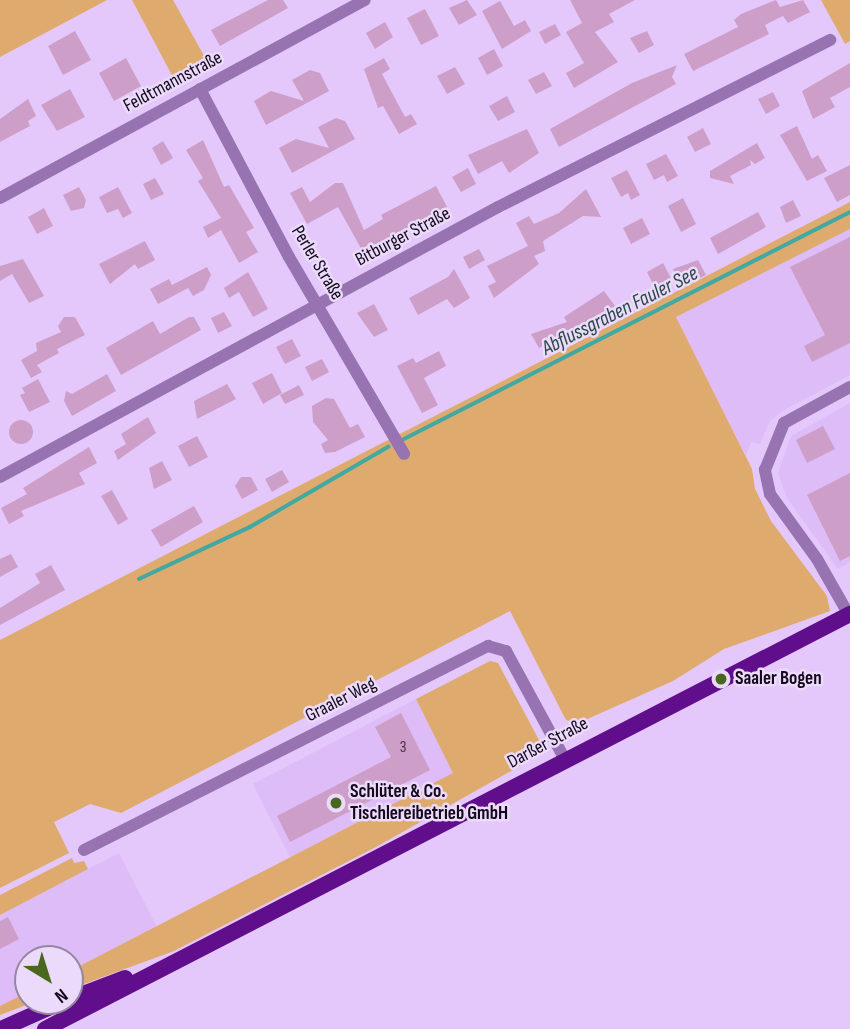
<!DOCTYPE html>
<meta charset="utf-8">
<style>
body{margin:0}
#map{position:relative;width:850px;height:1029px;overflow:hidden;background:#e4c8fc;font-family:"Sofia Sans Condensed",sans-serif}
div>[style]{position:absolute}
.built>*{inset:0;background:#ddbcf7}
.green>*{inset:0;background:#dfaa6d}
.stream>*{height:3.5px;margin:-1.75px;padding:0 1.75px;transform-origin:1.75px;border-radius:1.75px;background:#41a8a2}
.building>*{inset:0;background:#cd9fc8}
.round{border-radius:50%}
.minor>*{height:12px;margin:-6px;padding:0 6px;transform-origin:6px;border-radius:6px;background:#9774b1}
.major>*{height:16px;margin:-8px;padding:0 8px;transform-origin:8px;border-radius:8px;background:#610e8c}
.dots>*{width:19px;height:19px;translate:-50% -50%;box-sizing:border-box;border:4px solid #ebdafa;border-radius:50%}
span{translate:-50% -50%;white-space:nowrap;text-align:center;line-height:1.15;-webkit-text-stroke:5px #ebdafa;paint-order:stroke}
.number-label{font-size:16px;color:#422e46}
.number-label span{-webkit-text-stroke-width:0}
.street-label{font-size:19px;color:#13091b}
.poi-label{font-size:19px;color:#13091b;font-weight:700}
.left{translate:0 -50%;text-align:left}
.water-label{font-size:21px;color:#294846;font-style:italic}
.north{position:absolute;left:14px;top:945px;width:70px;height:70px;box-sizing:border-box;background:#ebdafa;border:2px solid #9586a1;border-radius:50%;rotate:142deg;font-size:19px;font-weight:700;line-height:28px;text-align:center;color:#13091b}
.north::after{content:'';display:block;margin:auto;width:24px;height:32px;background:#49681e;clip-path:polygon(50% 0,100% 100%,50% 72%,0 100%)}
</style>
<div id="map">
<div class="built">
<div style="clip-path:polygon(850px 229px,850px 375px,782px 411px,770px 421px,760px 444px,751px 442px,746px 456px,676px 317px)"></div>
<div style="clip-path:polygon(850px 403px,850px 562px,838px 569px,787px 498px,778px 473px,791px 436px)"></div>
<div style="clip-path:polygon(416px 699px,454px 773px,291px 859px,253px 784px)"></div>
<div style="clip-path:polygon(119px 853px,157px 927px,70px 971px,70px 959px,28px 959px,28px 992px,0 1006px,0 915px)"></div>
</div>
<div class="green">
<div style="clip-path:polygon(0 0,107px 0,0 57px)"></div>
<div style="clip-path:polygon(132px 0,173px 0,208px 63px,175px 81px)"></div>
<div style="clip-path:polygon(821px 0,850px 0,850px 41px,845px 44px)"></div>
<div style="clip-path:polygon(850px 202px,850px 229px,676px 317px,752px 469px,755px 489px,771px 521px,827px 596px,830px 611px,724px 649px,673px 681px,576px 724px,566px 720px,510px 611px,121px 813px,90px 804px,54px 822px,69px 853px,0 888px,0 640px)"></div>
<div style="clip-path:polygon(490px 661px,498px 663px,540px 742px,534px 758px,376px 847px,174px 951px,70px 989px,70px 971px,453px 773px,416px 699px)"></div>
<div style="clip-path:polygon(72px 858px,74px 863px,84px 861px,88px 869px,0 915px,0 895px)"></div>
<div style="clip-path:polygon(28px 992px,28px 1001px,37px 1001px,0 1015px,0 1006px)"></div>
</div>
<div class="stream">
<div style="left:404px;top:439px;width:500px;rotate:-26.97deg"></div>
<div style="left:139px;top:579px;width:123px;rotate:-25.1deg"></div>
<div style="left:250px;top:527px;width:160px;rotate:-30.1deg"></div>
</div>
<div class="building">
<div style="clip-path:polygon(268px 0,283px 0,288px 8px,220px 46px,211px 30px)"></div>
<div style="clip-path:polygon(467px 0,477px 15px,459px 25px,449px 8px)"></div>
<div style="clip-path:polygon(570px 0,635px 0,609px 14px,614px 22px,595px 32px,618px 62px,574px 88px,566px 73px,584px 63px,566px 32px,582px 23px)"></div>
<div style="clip-path:polygon(776px 0,780px 7px,803px 0,810px 12px,788px 23px,783px 16px,765px 25px,769px 34px,693px 71px,684px 54px,738px 27px,734px 20px,741px 14px)"></div>
<div style="clip-path:polygon(500px 1px,514px 26px,525px 20px,531px 31px,502px 49px,482px 11px)"></div>
<div style="clip-path:polygon(425px 9px,439px 36px,421px 45px,407px 18px)"></div>
<div style="clip-path:polygon(385px 22px,393px 37px,375px 49px,366px 33px)"></div>
<div style="clip-path:polygon(555px 24px,561px 35px,545px 44px,539px 32px)"></div>
<div style="clip-path:polygon(75px 31px,91px 60px,63px 75px,48px 46px)"></div>
<div style="clip-path:polygon(647px 31px,654px 45px,639px 53px,630px 38px)"></div>
<div style="clip-path:polygon(494px 49px,503px 66px,487px 75px,478px 58px)"></div>
<div style="clip-path:polygon(126px 58px,141px 86px,114px 101px,99px 73px)"></div>
<div style="clip-path:polygon(384px 58px,390px 69px,382px 74px,405px 117px,411px 114px,417px 124px,399px 134px,383px 106px,378px 108px,364px 69px)"></div>
<div style="clip-path:polygon(850px 63px,850px 87px,830px 98px,835px 107px,813px 119px,802px 91px)"></div>
<div style="clip-path:polygon(677px 65px,672px 77px,676px 84px,559px 147px,550px 129px,632px 83px)"></div>
<div style="clip-path:polygon(455px 67px,465px 84px,447px 94px,437px 76px)"></div>
<div style="clip-path:polygon(310px 70px,320px 73px,329px 91px,266px 125px,254px 101px,271px 91px,304px 101px,292px 80px)"></div>
<div style="clip-path:polygon(544px 72px,552px 86px,536px 94px,528px 80px)"></div>
<div style="clip-path:polygon(70px 89px,85px 117px,57px 131px,41px 105px)"></div>
<div style="clip-path:polygon(773px 92px,780px 106px,766px 114px,758px 99px)"></div>
<div style="clip-path:polygon(507px 96px,515px 112px,498px 121px,489px 106px)"></div>
<div style="clip-path:polygon(28px 99px,36px 116px,28px 121px,30px 126px,0 142px,0 119px)"></div>
<div style="clip-path:polygon(336px 118px,345px 121px,355px 139px,292px 173px,279px 148px,296px 139px,329px 148px,318px 127px)"></div>
<div style="clip-path:polygon(797px 126px,812px 159px,818px 155px,827px 171px,807px 181px,780px 135px)"></div>
<div style="clip-path:polygon(703px 128px,711px 144px,695px 152px,687px 137px)"></div>
<div style="clip-path:polygon(527px 129px,539px 153px,509px 173px,502px 161px,478px 174px,468px 155px)"></div>
<div style="clip-path:polygon(203px 140px,224px 187px,229px 185px,254px 228px,246px 232px,258px 252px,239px 263px,221px 230px,208px 238px,203px 227px,221px 218px,198px 181px,203px 178px,186px 150px)"></div>
<div style="clip-path:polygon(163px 141px,173px 158px,161px 165px,152px 148px)"></div>
<div style="clip-path:polygon(757px 143px,765px 158px,755px 164px,750px 160px,751px 165px,730px 176px,734px 184px,710px 178px,710px 171px)"></div>
<div style="clip-path:polygon(666px 154px,678px 176px,667px 182px,664px 175px,654px 180px,646px 164px)"></div>
<div style="clip-path:polygon(850px 165px,850px 195px,837px 202px,824px 178px)"></div>
<div style="clip-path:polygon(468px 168px,476px 184px,461px 192px,452px 177px)"></div>
<div style="clip-path:polygon(627px 170px,640px 195px,631px 200px,628px 193px,621px 197px,611px 178px)"></div>
<div style="clip-path:polygon(155px 178px,164px 194px,151px 200px,143px 184px)"></div>
<div style="clip-path:polygon(335px 183px,343px 183px,364px 230px,383px 219px,381px 215px,436px 186px,447px 207px,363px 252px,338px 207px,307px 224px,290px 193px,302px 187px,310px 202px)"></div>
<div style="clip-path:polygon(79px 187px,86px 200px,84px 208px,71px 211px,63px 195px)"></div>
<div style="clip-path:polygon(118px 187px,132px 213px,123px 218px,118px 209px,107px 213px,99px 197px)"></div>
<div style="clip-path:polygon(586px 189px,601px 217px,583px 216px,543px 241px,545px 251px,534px 256px,539px 264px,494px 298px,488px 286px,496px 282px,487px 266px,528px 246px,516px 223px,529px 216px,534px 224px,559px 213px)"></div>
<div style="clip-path:polygon(683px 198px,696px 224px,681px 232px,668px 206px)"></div>
<div style="clip-path:polygon(793px 200px,801px 216px,786px 223px,780px 207px)"></div>
<div style="clip-path:polygon(44px 208px,53px 226px,37px 234px,28px 217px)"></div>
<div style="clip-path:polygon(758px 212px,766px 227px,718px 254px,710px 238px)"></div>
<div style="clip-path:polygon(642px 218px,650px 234px,631px 244px,623px 228px)"></div>
<div style="clip-path:polygon(850px 237px,850px 343px,812px 362px,804px 346px,825px 335px,790px 267px)"></div>
<div style="clip-path:polygon(145px 241px,155px 260px,138px 269px,135px 264px,110px 284px,99px 264px)"></div>
<div style="clip-path:polygon(479px 249px,485px 260px,469px 269px,463px 257px)"></div>
<div style="clip-path:polygon(23px 259px,44px 296px,29px 303px,12px 274px,0 281px,0 266px)"></div>
<div style="clip-path:polygon(698px 260px,706px 275px,682px 286px,673px 269px)"></div>
<div style="clip-path:polygon(663px 263px,672px 280px,655px 288px,647px 272px)"></div>
<div style="clip-path:polygon(207px 267px,211px 275px,204px 290px,193px 296px,188px 288px,158px 304px,150px 289px,169px 279px,172px 285px)"></div>
<div style="clip-path:polygon(454px 269px,470px 298px,454px 308px,447px 299px,418px 315px,409px 298px,448px 277px)"></div>
<div style="clip-path:polygon(248px 272px,268px 309px,253px 317px,239px 292px,229px 298px,224px 288px)"></div>
<div style="clip-path:polygon(604px 291px,615px 306px,539px 348px,531px 334px,567px 322px,564px 317px)"></div>
<div style="clip-path:polygon(374px 304px,388px 330px,374px 337px,357px 313px)"></div>
<div style="clip-path:polygon(224px 312px,232px 326px,218px 333px,211px 318px)"></div>
<div style="clip-path:polygon(64px 317px,75px 317px,85px 335px,57px 349px,59px 353px,37px 365px,42px 372px,31px 378px,21px 360px,37px 351px,36px 343px,61px 332px,58px 326px)"></div>
<div style="clip-path:polygon(189px 317px,194px 317px,201px 330px,121px 375px,106px 348px,153px 321px,160px 334px)"></div>
<div style="clip-path:polygon(292px 339px,301px 356px,285px 364px,276px 347px)"></div>
<div style="clip-path:polygon(439px 351px,446px 366px,424px 378px,438px 405px,422px 413px,397px 366px,413px 358px,416px 363px)"></div>
<div style="clip-path:polygon(322px 359px,329px 372px,312px 381px,305px 367px)"></div>
<div style="clip-path:polygon(272px 373px,282px 393px,263px 404px,252px 383px)"></div>
<div style="clip-path:polygon(107px 374px,116px 391px,72px 416px,64px 401px,66px 391px,72px 394px)"></div>
<div style="clip-path:polygon(38px 379px,50px 402px,29px 412px,20px 395px,25px 393px,22px 388px)"></div>
<div style="clip-path:polygon(227px 384px,236px 399px,197px 419px,194px 401px)"></div>
<div style="clip-path:polygon(299px 385px,304px 395px,285px 404px,280px 395px)"></div>
<div style="clip-path:polygon(326px 398px,334px 399px,350px 428px,358px 424px,365px 437px,335px 452px,325px 453px,321px 444px,328px 440px,313px 422px,312px 406px)"></div>
<div style="clip-path:polygon(148px 417px,156px 433px,118px 460px,114px 451px,126px 444px,121px 434px)"></div>
<div class="round" style="left:9px;top:420px;width:24px;height:24px"></div>
<div style="clip-path:polygon(823px 426px,835px 449px,807px 463px,796px 440px)"></div>
<div style="clip-path:polygon(197px 436px,208px 457px,189px 467px,178px 446px)"></div>
<div style="clip-path:polygon(89px 447px,97px 463px,79px 473px,85px 484px,21px 511px,24px 516px,9px 524px,1px 508px,27px 494px,23px 488px)"></div>
<div style="clip-path:polygon(162px 461px,172px 480px,154px 489px,149px 468px)"></div>
<div style="clip-path:polygon(282px 470px,289px 482px,272px 492px,265px 479px)"></div>
<div style="clip-path:polygon(850px 473px,850px 556px,840px 561px,807px 495px)"></div>
<div style="clip-path:polygon(241px 477px,251px 477px,258px 490px,242px 499px,235px 486px)"></div>
<div style="clip-path:polygon(112px 490px,128px 519px,118px 525px,101px 496px)"></div>
<div style="clip-path:polygon(194px 506px,203px 522px,161px 547px,151px 530px)"></div>
<div style="clip-path:polygon(11px 554px,18px 567px,0 577px,0 559px)"></div>
<div style="clip-path:polygon(51px 565px,65px 590px,0 625px,0 608px,40px 583px,35px 574px)"></div>
<div style="clip-path:polygon(401px 713px,430px 770px,290px 842px,277px 816px,391px 757px,375px 727px)"></div>
<div style="clip-path:polygon(8px 917px,19px 939px,0 949px,0 921px)"></div>
</div>
<div class="minor">
<div style="left:200px;top:89px;width:190px;rotate:62.1deg"></div>
<div style="left:289px;top:257px;width:228px;rotate:59.7deg"></div>
<div style="left:0;top:198px;width:415px;rotate:-28.5deg"></div>
<div style="left:0;top:477px;width:566px;rotate:-28.47deg"></div>
<div style="left:498px;top:207px;width:372px;rotate:-26.7deg"></div>
<div style="left:849px;top:615px;width:64px;rotate:-119.7deg"></div>
<div style="left:817px;top:559px;width:80px;rotate:-125.9deg"></div>
<div style="left:770px;top:494px;width:25px;rotate:-102deg"></div>
<div style="left:765px;top:470px;width:51px;rotate:-68deg"></div>
<div style="left:784px;top:423px;width:75px;rotate:-28.6deg"></div>
<div style="left:84px;top:850px;width:453px;rotate:-26.8deg"></div>
<div style="left:488px;top:646px;width:19px;rotate:16deg"></div>
<div style="left:506px;top:651px;width:122px;rotate:61.5deg"></div>
</div>
<div class="major">
<div style="left:70px;top:999px;width:59px;rotate:-20.9deg"></div>
<div style="left:1px;top:1029px;width:69px;rotate:-24deg"></div>
<div style="left:45px;top:1029px;width:906px;rotate:-27.27deg"></div>
</div>
<div class="dots">
<div style="left:721px;top:679px;background:#49681e"></div>
<div style="left:336px;top:803px;background:#49681e"></div>
</div>
<div class="number-label">
<span style="left:403px;top:748px">3</span>
</div>
<div class="street-label">
<span style="left:173px;top:82px;rotate:-28deg">Feldtmannstraße</span>
<span style="left:403px;top:237px;rotate:-28deg">Bitburger Straße</span>
<span style="left:317px;top:263px;rotate:59deg">Perler Straße</span>
<span style="left:341px;top:700px;rotate:-27deg">Graaler Weg</span>
<span style="left:548px;top:743px;rotate:-28deg">Darßer Straße</span>
</div>
<div class="poi-label">
<span class="left" style="left:735px;top:679px">Saaler Bogen</span>
<span class="left" style="left:350px;top:803px">Schlüter &amp; Co.<br>Tischlereibetrieb GmbH</span>
</div>
<div class="water-label">
<span style="left:620px;top:311px;rotate:-27deg">Abflussgraben Fauler See</span>
</div>
<div class="north">N</div>
</div>
